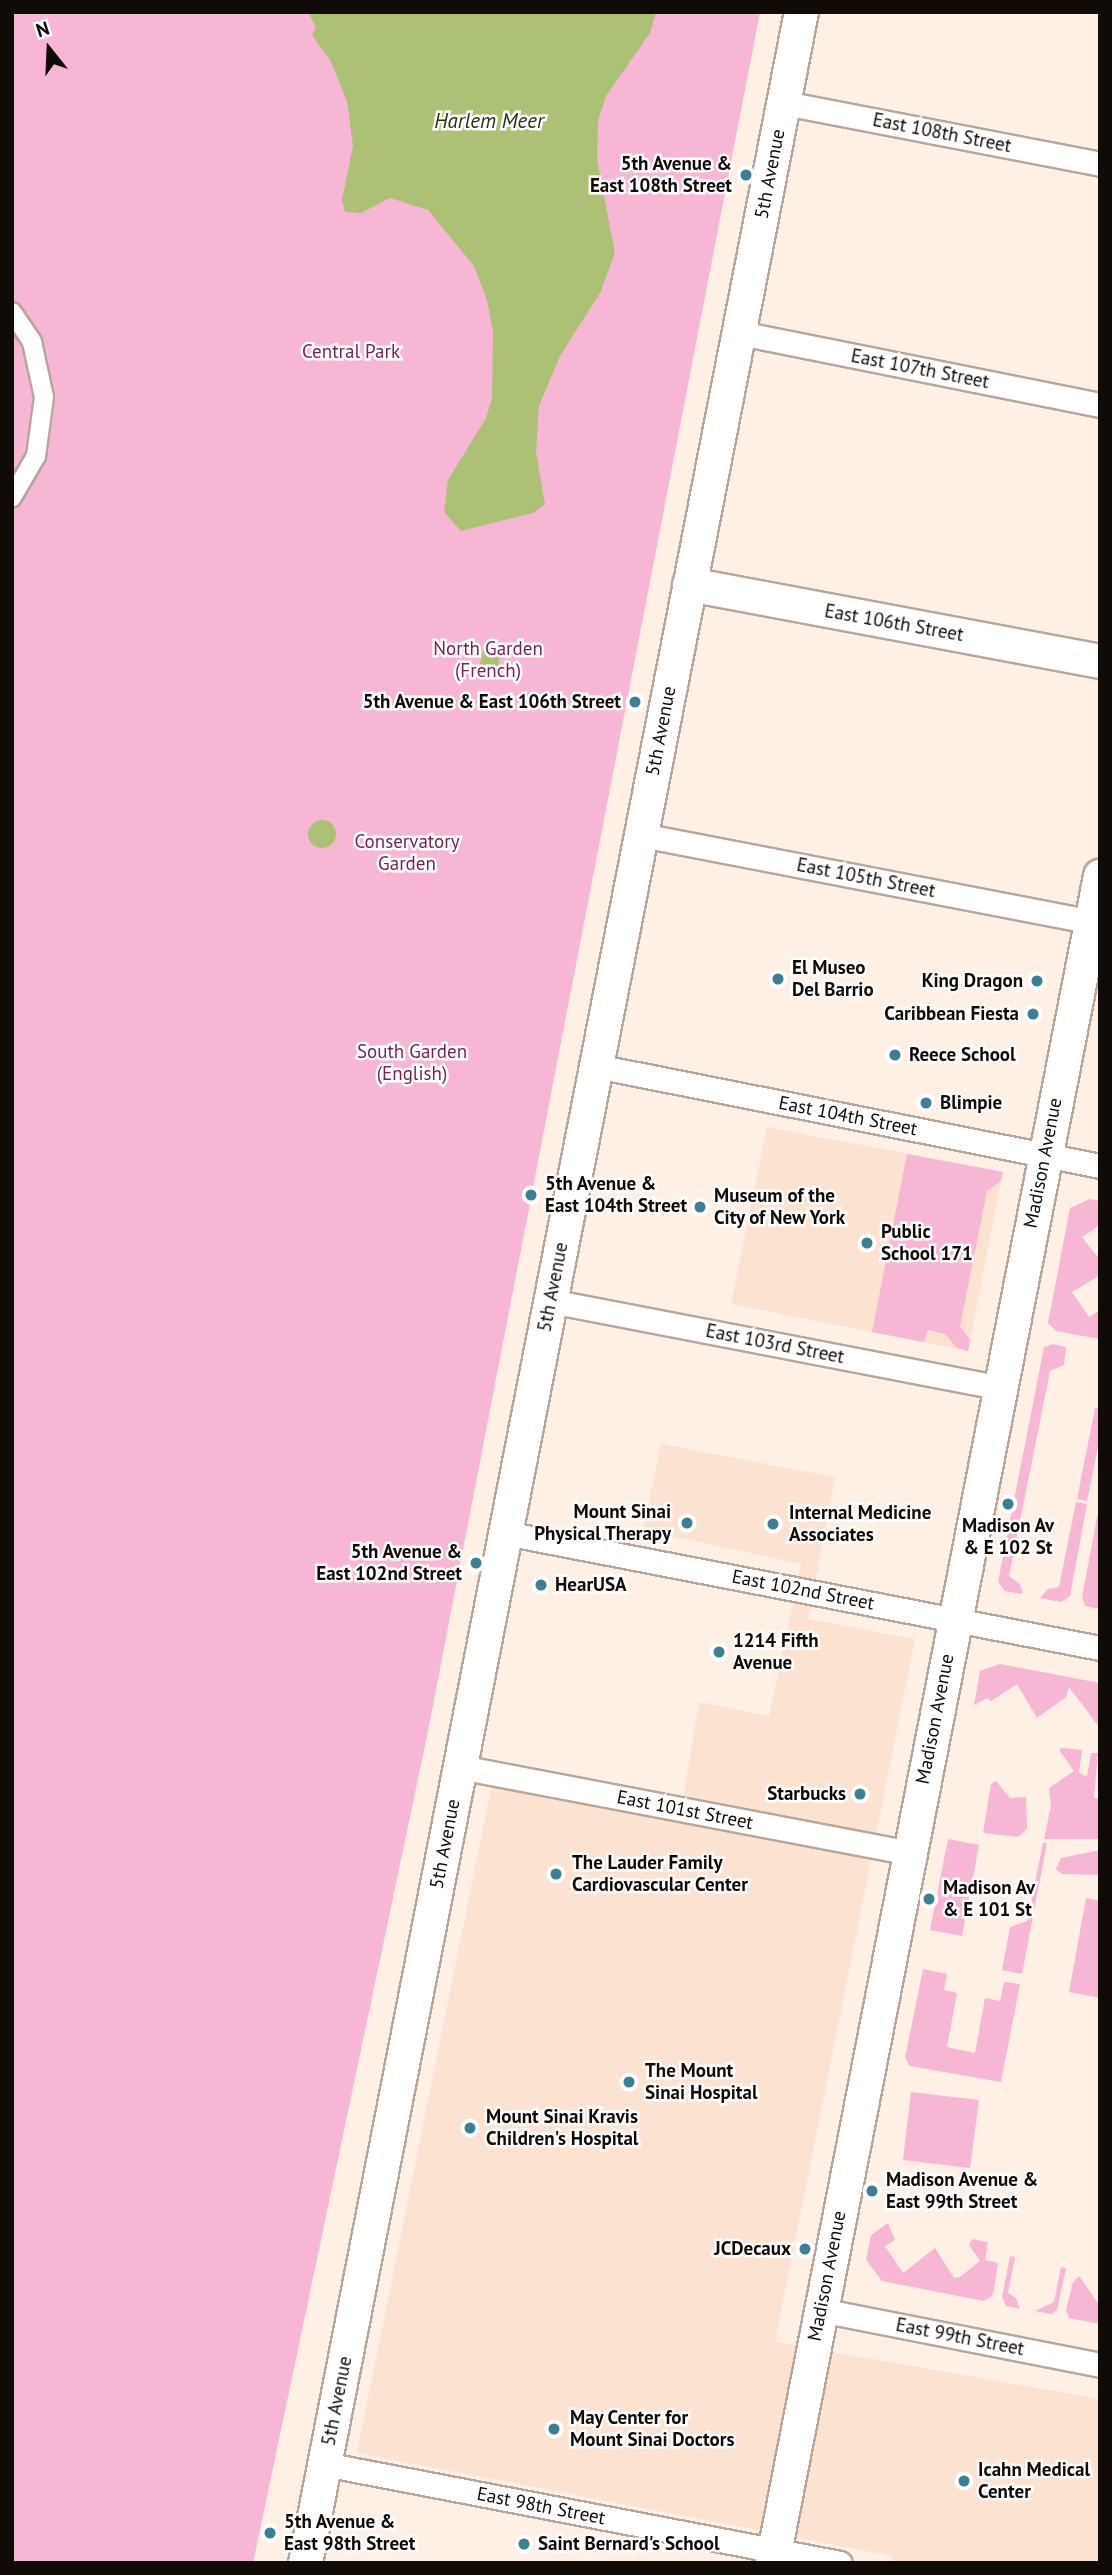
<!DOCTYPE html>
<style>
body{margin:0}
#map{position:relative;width:1112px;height:2575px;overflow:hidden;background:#fff0e6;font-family:"PT Sans",sans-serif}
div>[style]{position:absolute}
.built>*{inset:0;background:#fce2d1}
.green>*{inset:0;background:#f7b6d4}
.water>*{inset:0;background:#acc176}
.round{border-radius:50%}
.roads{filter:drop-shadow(2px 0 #b8a69b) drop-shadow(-2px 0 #b8a69b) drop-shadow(0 2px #b8a69b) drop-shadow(0 -2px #b8a69b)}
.pedestrian>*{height:18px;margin:-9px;padding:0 9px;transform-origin:9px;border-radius:9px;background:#fff}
.minor>*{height:23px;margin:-11.5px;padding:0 11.5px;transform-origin:11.5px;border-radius:11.5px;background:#fff}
.secondary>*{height:33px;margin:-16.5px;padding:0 16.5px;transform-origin:16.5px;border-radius:16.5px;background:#fff}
.dots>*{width:19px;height:19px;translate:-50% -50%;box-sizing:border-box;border:4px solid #fff;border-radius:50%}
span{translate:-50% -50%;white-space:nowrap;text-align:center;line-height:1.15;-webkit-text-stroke:5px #fff;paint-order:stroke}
.street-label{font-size:19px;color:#110b08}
.poi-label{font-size:19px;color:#110b08;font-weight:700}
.right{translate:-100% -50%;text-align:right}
.left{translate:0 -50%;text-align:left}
.park-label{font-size:19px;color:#761f51}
.water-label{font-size:21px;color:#293111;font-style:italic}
.frame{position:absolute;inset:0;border:14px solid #110b08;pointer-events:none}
.north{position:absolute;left:14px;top:14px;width:70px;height:70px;-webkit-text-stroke:5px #fff;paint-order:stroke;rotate:342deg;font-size:19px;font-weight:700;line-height:28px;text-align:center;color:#110b08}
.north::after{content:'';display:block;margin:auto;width:24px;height:32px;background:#110b08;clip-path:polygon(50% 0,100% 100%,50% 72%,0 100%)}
</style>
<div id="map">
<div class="built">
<div style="clip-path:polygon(767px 1127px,1003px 1172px,968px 1351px,731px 1304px)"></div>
<div style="clip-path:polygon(661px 1444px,835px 1477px,808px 1619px,915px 1639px,775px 2342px,1100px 2399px,1100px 2563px,892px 2563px,892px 2556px,357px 2453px,492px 1783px,679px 1822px,699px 1702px,769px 1716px,801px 1564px,643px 1530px)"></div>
</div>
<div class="green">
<div style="clip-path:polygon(12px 12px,760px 12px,427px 1736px,253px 2563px,12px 2563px)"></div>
<div style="clip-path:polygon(907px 1154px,1003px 1172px,1001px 1181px,987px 1191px,960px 1327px,970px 1339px,968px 1351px,957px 1348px,945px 1334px,928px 1330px,924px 1342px,872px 1332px)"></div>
<div style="clip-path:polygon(1090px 1199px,1100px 1201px,1100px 1225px,1082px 1237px,1100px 1260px,1100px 1275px,1072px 1292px,1089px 1317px,1100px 1310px,1100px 1339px,1056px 1331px,1048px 1323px,1070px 1208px)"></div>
<div style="clip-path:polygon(1053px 1344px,1066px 1347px,1064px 1365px,1050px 1371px,1009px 1576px,1020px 1584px,1023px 1594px,1005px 1591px,998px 1582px,1044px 1347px)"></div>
<div style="clip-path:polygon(1095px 1408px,1100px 1409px,1100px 1437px,1087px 1501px,1077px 1499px)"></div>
<div style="clip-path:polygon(1076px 1502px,1087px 1504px,1070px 1596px,1061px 1602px,1040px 1598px,1048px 1589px,1059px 1587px)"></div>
<div style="clip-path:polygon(1100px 1502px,1100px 1609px,1085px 1606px,1082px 1597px)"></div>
<div style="clip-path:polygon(1000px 1664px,1100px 1683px,1100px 1728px,1069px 1687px,1066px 1697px,1037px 1718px,1017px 1684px,991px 1701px,987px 1698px,974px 1705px,980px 1671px)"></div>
<div style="clip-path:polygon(1062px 1748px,1082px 1750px,1079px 1773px,1087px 1776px,1091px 1753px,1098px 1753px,1094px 1798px,1100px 1799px,1100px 1839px,1044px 1839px,1051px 1806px,1049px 1788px,1074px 1771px,1059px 1750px)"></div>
<div style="clip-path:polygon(996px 1781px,1010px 1798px,1026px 1797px,1027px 1829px,1018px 1837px,983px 1833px,991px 1784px)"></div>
<div style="clip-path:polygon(948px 1839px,979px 1845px,962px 1936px,930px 1930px)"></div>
<div style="clip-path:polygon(1043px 1843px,1047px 1843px,1022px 1974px,1002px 1970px,1010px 1927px,1027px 1921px)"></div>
<div style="clip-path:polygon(1100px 1850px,1100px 1875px,1062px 1874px,1056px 1869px,1061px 1858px)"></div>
<div style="clip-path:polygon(1086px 1898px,1100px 1901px,1100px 1998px,1069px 1992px)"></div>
<div style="clip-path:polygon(923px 1969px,947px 1974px,944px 1990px,957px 1993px,947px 2047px,975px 2053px,985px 1998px,1000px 2001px,1004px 1982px,1020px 1984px,1001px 2082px,910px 2066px,905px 2058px)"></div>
<div style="clip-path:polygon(911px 2092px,979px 2100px,970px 2168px,903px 2160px)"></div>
<div style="clip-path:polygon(888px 2223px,895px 2240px,885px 2246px,903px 2273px,935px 2248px,954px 2278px,960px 2277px,980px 2261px,969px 2245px,972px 2239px,988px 2242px,985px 2260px,998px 2263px,993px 2295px,984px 2301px,882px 2281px,866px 2260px,871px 2235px)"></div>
<div style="clip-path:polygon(1010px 2256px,1015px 2257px,1008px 2293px,1016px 2298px,1020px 2309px,1006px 2306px,1002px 2297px)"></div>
<div style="clip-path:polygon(1061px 2267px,1066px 2268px,1057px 2310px,1051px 2314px,1035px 2311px,1054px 2302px)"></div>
<div style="clip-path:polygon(1079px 2276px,1100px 2306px,1100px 2324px,1069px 2318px,1066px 2310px,1073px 2282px)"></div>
</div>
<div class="water">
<div style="clip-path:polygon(308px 12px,656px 12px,650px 33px,606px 96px,598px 121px,597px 160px,615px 253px,600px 293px,560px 356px,539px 406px,536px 451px,545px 504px,533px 513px,461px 531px,444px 512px,448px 480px,486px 418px,492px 398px,493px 331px,487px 300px,474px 266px,428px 210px,390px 198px,361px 213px,345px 212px,342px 200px,353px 146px,347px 101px,330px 60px,312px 35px,316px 27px)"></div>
<div style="clip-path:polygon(492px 639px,501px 650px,498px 667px,487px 674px,480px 664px,484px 646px)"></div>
<div class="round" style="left:308px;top:820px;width:28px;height:28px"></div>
</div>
<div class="roads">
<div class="pedestrian">
<div style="left:12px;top:312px;width:36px;rotate:56deg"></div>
<div style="left:32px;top:342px;width:56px;rotate:77.7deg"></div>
<div style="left:44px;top:397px;width:60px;rotate:97.7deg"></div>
<div style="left:36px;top:456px;width:48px;rotate:120.3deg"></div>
</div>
<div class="minor">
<div style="left:784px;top:103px;width:322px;rotate:10.9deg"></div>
<div style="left:740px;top:333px;width:367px;rotate:11.3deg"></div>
<div style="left:641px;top:835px;width:458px;rotate:10.9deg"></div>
<div style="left:596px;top:1066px;width:514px;rotate:11.22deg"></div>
<div style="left:550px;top:1301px;width:458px;rotate:10.9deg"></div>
<div style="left:505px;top:1533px;width:606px;rotate:10.94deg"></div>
<div style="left:460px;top:1767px;width:458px;rotate:10.8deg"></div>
<div style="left:820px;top:2310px;width:285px;rotate:11.1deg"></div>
<div style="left:324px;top:2464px;width:525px;rotate:10.86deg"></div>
</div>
<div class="secondary">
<div style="left:689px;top:584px;width:418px;rotate:10.6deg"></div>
<div style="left:305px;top:2563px;width:2599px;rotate:-79deg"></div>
<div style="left:772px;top:2563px;width:1719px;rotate:-79deg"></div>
</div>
</div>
<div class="dots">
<div style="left:746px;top:175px;background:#3e7e92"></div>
<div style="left:635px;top:702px;background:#3e7e92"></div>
<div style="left:778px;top:979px;background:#3e7e92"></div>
<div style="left:1037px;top:981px;background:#3e7e92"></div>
<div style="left:1033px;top:1014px;background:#3e7e92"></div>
<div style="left:895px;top:1055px;background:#3e7e92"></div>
<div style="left:926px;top:1103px;background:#3e7e92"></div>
<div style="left:531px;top:1195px;background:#3e7e92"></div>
<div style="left:700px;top:1207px;background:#3e7e92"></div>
<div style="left:867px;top:1243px;background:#3e7e92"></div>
<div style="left:1008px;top:1504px;background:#3e7e92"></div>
<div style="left:687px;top:1523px;background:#3e7e92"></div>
<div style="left:773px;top:1524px;background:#3e7e92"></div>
<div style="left:476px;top:1563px;background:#3e7e92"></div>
<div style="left:541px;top:1585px;background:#3e7e92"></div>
<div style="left:719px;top:1652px;background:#3e7e92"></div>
<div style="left:860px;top:1794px;background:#3e7e92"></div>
<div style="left:556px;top:1874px;background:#3e7e92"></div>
<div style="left:929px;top:1899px;background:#3e7e92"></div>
<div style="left:629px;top:2082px;background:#3e7e92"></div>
<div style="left:470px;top:2128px;background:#3e7e92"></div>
<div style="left:872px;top:2191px;background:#3e7e92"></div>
<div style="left:805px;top:2249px;background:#3e7e92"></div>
<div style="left:554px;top:2429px;background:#3e7e92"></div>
<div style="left:964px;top:2481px;background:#3e7e92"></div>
<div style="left:270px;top:2533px;background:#3e7e92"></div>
<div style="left:524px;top:2544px;background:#3e7e92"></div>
</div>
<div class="street-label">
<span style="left:942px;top:133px;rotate:11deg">East 108th Street</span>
<span style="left:770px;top:174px;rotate:-79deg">5th Avenue</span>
<span style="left:920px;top:369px;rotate:11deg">East 107th Street</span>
<span style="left:894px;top:623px;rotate:10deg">East 106th Street</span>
<span style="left:661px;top:731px;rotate:-79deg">5th Avenue</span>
<span style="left:866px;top:878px;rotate:11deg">East 105th Street</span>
<span style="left:848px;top:1116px;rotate:11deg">East 104th Street</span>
<span style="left:1043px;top:1163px;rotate:-79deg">Madison Avenue</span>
<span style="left:553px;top:1287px;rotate:-79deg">5th Avenue</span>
<span style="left:775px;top:1344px;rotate:11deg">East 103rd Street</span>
<span style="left:803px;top:1590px;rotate:11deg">East 102nd Street</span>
<span style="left:935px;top:1719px;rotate:-79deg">Madison Avenue</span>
<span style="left:685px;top:1810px;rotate:11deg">East 101st Street</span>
<span style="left:445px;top:1844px;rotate:-79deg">5th Avenue</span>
<span style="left:827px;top:2276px;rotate:-79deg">Madison Avenue</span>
<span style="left:960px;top:2337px;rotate:11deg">East 99th Street</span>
<span style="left:337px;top:2401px;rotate:-79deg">5th Avenue</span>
<span style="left:541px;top:2506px;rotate:11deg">East 98th Street</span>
</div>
<div class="poi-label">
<span class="right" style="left:732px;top:175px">5th Avenue &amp;<br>East 108th Street</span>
<span class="right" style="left:621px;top:702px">5th Avenue &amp; East 106th Street</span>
<span class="left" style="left:792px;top:979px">El Museo<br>Del Barrio</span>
<span class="right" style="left:1023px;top:981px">King Dragon</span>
<span class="right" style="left:1019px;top:1014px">Caribbean Fiesta</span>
<span class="left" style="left:909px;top:1055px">Reece School</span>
<span class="left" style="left:940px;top:1103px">Blimpie</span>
<span class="left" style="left:545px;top:1195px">5th Avenue &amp;<br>East 104th Street</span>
<span class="left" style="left:714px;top:1207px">Museum of the<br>City of New York</span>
<span class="left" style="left:881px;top:1243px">Public<br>School 171</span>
<span class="right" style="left:671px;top:1523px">Mount Sinai<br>Physical Therapy</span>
<span class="left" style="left:789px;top:1524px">Internal Medicine<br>Associates</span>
<span style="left:1008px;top:1537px">Madison Av<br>&amp; E 102 St</span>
<span class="right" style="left:462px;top:1563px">5th Avenue &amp;<br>East 102nd Street</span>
<span class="left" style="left:555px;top:1585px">HearUSA</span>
<span class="left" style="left:733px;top:1652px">1214 Fifth<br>Avenue</span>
<span class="right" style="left:846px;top:1794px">Starbucks</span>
<span class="left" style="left:572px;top:1874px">The Lauder Family<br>Cardiovascular Center</span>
<span class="left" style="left:943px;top:1899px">Madison Av<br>&amp; E 101 St</span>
<span class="left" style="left:645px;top:2082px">The Mount<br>Sinai Hospital</span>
<span class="left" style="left:486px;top:2128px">Mount Sinai Kravis<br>Children's Hospital</span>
<span class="left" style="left:886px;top:2191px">Madison Avenue &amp;<br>East 99th Street</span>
<span class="right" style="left:791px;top:2249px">JCDecaux</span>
<span class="left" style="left:570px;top:2429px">May Center for<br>Mount Sinai Doctors</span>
<span class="left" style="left:978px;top:2481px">Icahn Medical<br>Center</span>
<span class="left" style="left:284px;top:2533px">5th Avenue &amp;<br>East 98th Street</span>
<span class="left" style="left:538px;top:2544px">Saint Bernard's School</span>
</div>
<div class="park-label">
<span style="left:351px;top:352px">Central Park</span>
<span style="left:488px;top:660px">North Garden<br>(French)</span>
<span style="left:407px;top:853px">Conservatory<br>Garden</span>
<span style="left:412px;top:1063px">South Garden<br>(English)</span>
</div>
<div class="water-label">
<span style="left:489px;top:121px">Harlem Meer</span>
</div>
<div class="frame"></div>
<div class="north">N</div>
</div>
